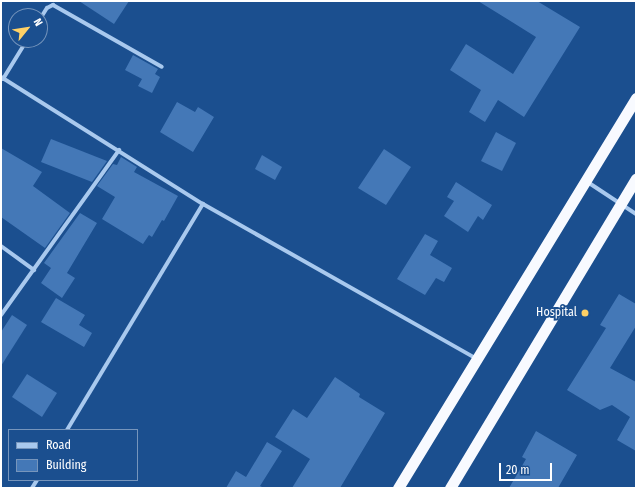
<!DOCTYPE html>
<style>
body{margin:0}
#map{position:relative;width:637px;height:489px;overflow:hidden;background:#1b4f8f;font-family:"Fira Sans Condensed",sans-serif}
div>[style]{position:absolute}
.building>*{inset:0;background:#4478b7}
.minor>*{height:4px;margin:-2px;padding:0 2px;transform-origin:2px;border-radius:2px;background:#a9c9ee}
.trunk>*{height:11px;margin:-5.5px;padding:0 5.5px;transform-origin:5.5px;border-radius:5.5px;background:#f8faff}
.dots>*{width:11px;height:11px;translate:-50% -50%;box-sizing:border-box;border:2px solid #1b4f8f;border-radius:50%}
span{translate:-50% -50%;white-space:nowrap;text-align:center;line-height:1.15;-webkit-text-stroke:4px #1b4f8f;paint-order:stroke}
.poi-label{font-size:12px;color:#fff}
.right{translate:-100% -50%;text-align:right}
.frame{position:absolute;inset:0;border:2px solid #fff;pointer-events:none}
.legend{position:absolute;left:8px;top:429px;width:130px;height:52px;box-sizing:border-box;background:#1b4f8f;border:1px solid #7695bc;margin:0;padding:5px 7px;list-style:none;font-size:12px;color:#fff}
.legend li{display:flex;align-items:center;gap:8px;height:20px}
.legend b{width:20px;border:1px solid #7695bc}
.north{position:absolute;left:8px;top:8px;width:40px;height:40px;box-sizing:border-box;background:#1b4f8f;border:1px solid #7695bc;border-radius:50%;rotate:60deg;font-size:11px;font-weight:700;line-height:16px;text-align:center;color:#fff}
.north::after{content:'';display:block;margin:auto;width:14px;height:18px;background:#ffd166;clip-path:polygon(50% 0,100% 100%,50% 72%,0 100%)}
.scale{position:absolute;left:499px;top:463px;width:53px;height:18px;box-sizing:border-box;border:2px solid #fff;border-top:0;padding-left:5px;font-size:12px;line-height:14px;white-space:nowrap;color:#fff;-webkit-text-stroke:3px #1b4f8f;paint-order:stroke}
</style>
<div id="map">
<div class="building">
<div style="clip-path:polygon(79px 1px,129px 1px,114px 24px)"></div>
<div style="clip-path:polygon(478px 1px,537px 1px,580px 27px,524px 117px,498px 100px,485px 122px,469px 112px,481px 90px,450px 70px,466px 44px,513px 74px,536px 37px)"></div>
<div style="clip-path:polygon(133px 55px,158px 69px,155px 74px,160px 77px,152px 93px,138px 86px,142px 79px,125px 70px)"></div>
<div style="clip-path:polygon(177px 102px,195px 112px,198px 107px,214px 117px,193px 152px,160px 132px)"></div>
<div style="clip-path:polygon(496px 132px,516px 143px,502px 171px,481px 161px)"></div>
<div style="clip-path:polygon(51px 139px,107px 161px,92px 182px,41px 162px)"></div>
<div style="clip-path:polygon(1px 148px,42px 172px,33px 186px,70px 213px,45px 248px,1px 217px)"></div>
<div style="clip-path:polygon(384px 149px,411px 167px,386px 205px,358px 188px)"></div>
<div style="clip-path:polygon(262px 155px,282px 167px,275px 180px,255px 169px)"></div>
<div style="clip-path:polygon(121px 157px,137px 167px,134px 172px,178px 196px,164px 221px,162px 220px,152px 237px,149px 235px,143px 244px,102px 219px,115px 197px,97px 186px,113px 164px,117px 165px)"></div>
<div style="clip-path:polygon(456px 182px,492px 205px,483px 220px,478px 216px,468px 232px,444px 216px,454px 201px,447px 197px)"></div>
<div style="clip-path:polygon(80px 213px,97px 223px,67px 273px,75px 278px,62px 298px,41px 283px,51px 268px,44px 263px)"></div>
<div style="clip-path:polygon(425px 234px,438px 241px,430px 255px,452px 268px,444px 282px,436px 278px,425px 295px,397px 279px)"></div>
<div style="clip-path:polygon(619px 294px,636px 304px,636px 326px,610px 368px,636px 382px,636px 451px,617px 440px,630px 417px,612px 405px,600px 410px,567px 390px,606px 328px,600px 325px)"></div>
<div style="clip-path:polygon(56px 298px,85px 315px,79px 325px,92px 333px,84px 347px,41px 322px)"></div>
<div style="clip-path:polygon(12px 315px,27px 325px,1px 366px,1px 332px)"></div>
<div style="clip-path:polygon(27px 374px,57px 393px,42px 417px,12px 397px)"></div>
<div style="clip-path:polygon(335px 377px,360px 394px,359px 397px,385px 413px,340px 488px,292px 488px,310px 459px,275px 437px,293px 409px,307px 418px)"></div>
<div style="clip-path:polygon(536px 431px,577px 455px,558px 488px,509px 488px,526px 459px,522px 457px)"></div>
<div style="clip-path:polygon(267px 442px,282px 451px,260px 486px,264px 488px,226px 488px,236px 471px,246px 477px)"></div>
</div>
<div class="minor">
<div style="left:40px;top:19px;width:13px;rotate:-58deg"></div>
<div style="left:47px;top:8px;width:7px;rotate:-27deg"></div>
<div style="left:53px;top:5px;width:125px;rotate:29.6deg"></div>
<div style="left:1px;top:77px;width:239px;rotate:32.2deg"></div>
<div style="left:203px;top:204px;width:313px;rotate:29.5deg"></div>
<div style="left:3px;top:79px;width:46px;rotate:-58.4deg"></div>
<div style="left:586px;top:181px;width:60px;rotate:33.4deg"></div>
<div style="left:1px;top:246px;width:41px;rotate:36deg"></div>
<div style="left:1px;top:315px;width:203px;rotate:-54.4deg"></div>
<div style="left:67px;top:430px;width:264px;rotate:-59deg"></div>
<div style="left:32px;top:488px;width:9px;rotate:-58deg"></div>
</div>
<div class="trunk">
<div style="left:398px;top:488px;width:457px;rotate:-58.6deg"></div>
<div style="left:450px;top:488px;width:361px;rotate:-59deg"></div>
</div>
<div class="dots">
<div style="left:585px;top:313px;background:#ffd166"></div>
</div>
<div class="poi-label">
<span class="right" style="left:577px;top:313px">Hospital</span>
</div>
<div class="frame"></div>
<ul class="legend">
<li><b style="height:5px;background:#a9c9ee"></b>Road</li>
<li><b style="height:11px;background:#4478b7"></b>Building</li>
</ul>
<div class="north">N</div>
<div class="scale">20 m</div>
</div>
